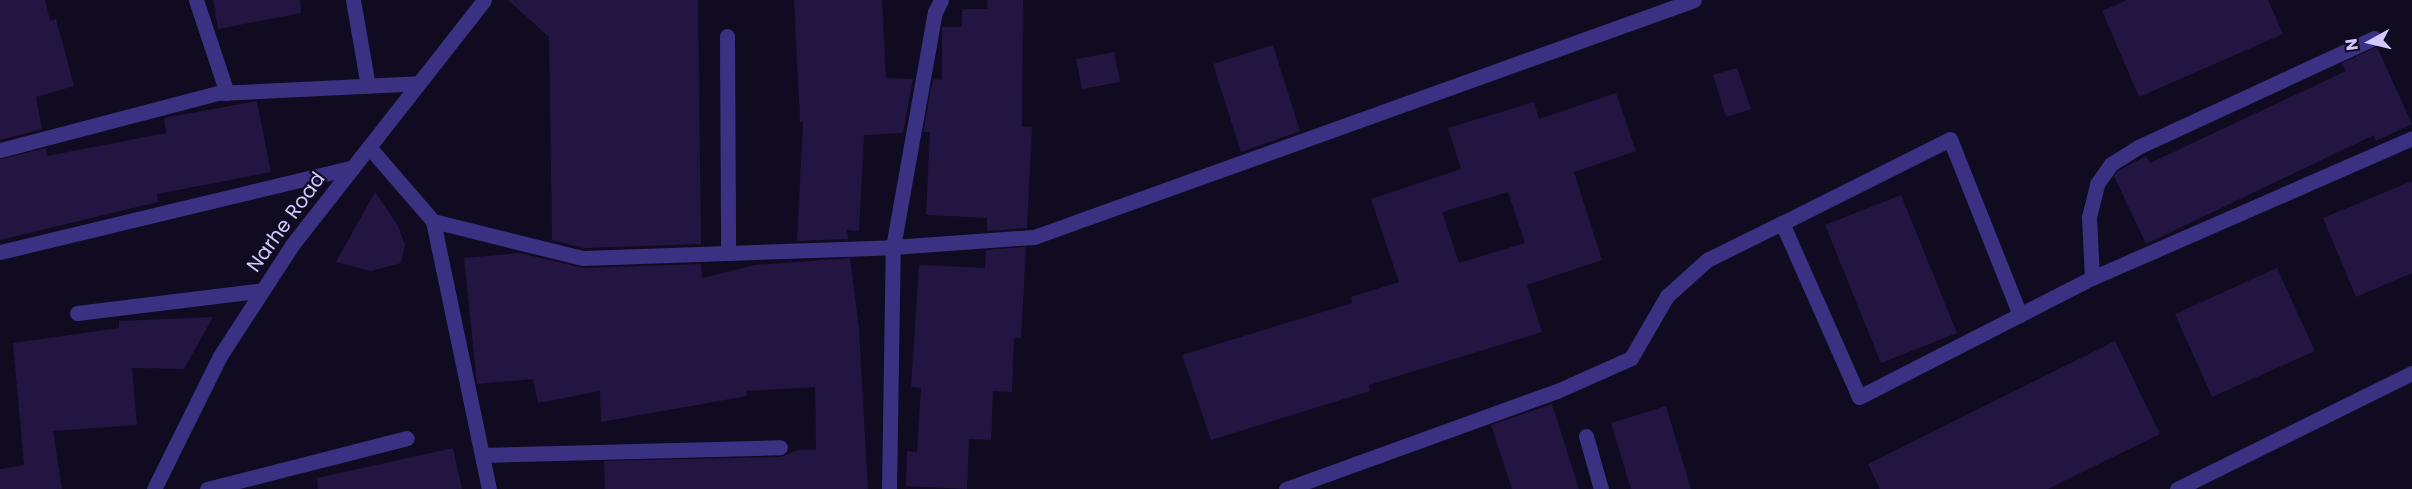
<!DOCTYPE html>
<style>
body{margin:0}
#map{position:relative;width:2412px;height:489px;overflow:hidden;background:#100b20;font-family:Poppins,sans-serif}
div>[style]{position:absolute}
.building>*{inset:0;background:#221542}
.service>*{height:15px;margin:-7.5px;padding:0 7.5px;transform-origin:7.5px;border-radius:7.5px;background:#3b3183}
.minor>*{height:15px;margin:-7.5px;padding:0 7.5px;transform-origin:7.5px;border-radius:7.5px;background:#3b3183}
.tertiary>*{height:15px;margin:-7.5px;padding:0 7.5px;transform-origin:7.5px;border-radius:7.5px;background:#3b3183}
span{translate:-50% -50%;white-space:nowrap;text-align:center;line-height:1.15;-webkit-text-stroke:4.5px #100b20;paint-order:stroke}
.street-label{font-size:20px;color:#d4c9ff}
.north{position:absolute;left:2340px;top:12px;width:60px;height:60px;-webkit-text-stroke:4px #100b20;paint-order:stroke;rotate:262deg;font-size:16px;font-weight:700;line-height:24px;text-align:center;color:#d4c9ff}
.north::after{content:'';display:block;margin:auto;width:21px;height:27px;background:#d4c9ff;clip-path:polygon(50% 0,100% 100%,50% 72%,0 100%)}
</style>
<div id="map">
<div class="building">
<div style="clip-path:polygon(0 0,45px 0,50px 21px,56px 19px,74px 86px,36px 97px,42px 129px,0 140px)"></div>
<div style="clip-path:polygon(213px 0,300px 0,301px 13px,218px 29px)"></div>
<div style="clip-path:polygon(508px 0,698px 0,701px 244px,584px 248px,552px 240px,549px 37px)"></div>
<div style="clip-path:polygon(794px 0,882px 0,886px 78px,913px 79px,903px 133px,864px 135px,859px 231px,847px 230px,848px 239px,797px 241px,803px 122px,800px 122px)"></div>
<div style="clip-path:polygon(987px 0,1023px 0,1022px 127px,1032px 127px,1027px 228px,987px 231px,987px 218px,926px 215px,930px 132px,923px 132px,933px 79px,942px 80px,942px 27px,962px 27px,962px 9px,987px 9px)"></div>
<div style="clip-path:polygon(2127px 0,2268px 0,2283px 34px,2139px 97px,2102px 11px)"></div>
<div style="clip-path:polygon(1273px 45px,1300px 131px,1241px 152px,1213px 64px)"></div>
<div style="clip-path:polygon(2377px 47px,2412px 124px,2376px 141px,2374px 135px,2146px 244px,2114px 176px,2118px 171px,2146px 156px,2150px 163px,2346px 71px,2342px 63px)"></div>
<div style="clip-path:polygon(1114px 52px,1120px 82px,1082px 89px,1076px 59px)"></div>
<div style="clip-path:polygon(1737px 68px,1751px 109px,1726px 117px,1713px 75px)"></div>
<div style="clip-path:polygon(evenodd,1616px 93px,1636px 151px,1574px 172px,1602px 260px,1527px 285px,1542px 332px,1369px 385px,1370px 391px,1211px 440px,1182px 355px,1352px 303px,1351px 297px,1399px 282px,1371px 199px,1461px 169px,1448px 128px,1534px 102px,1539px 119px,1616px 93px,1508px 192px,1525px 243px,1459px 263px,1442px 212px,1508px 192px)"></div>
<div style="clip-path:polygon(257px 101px,271px 172px,157px 194px,158px 202px,0 240px,0 159px,46px 148px,47px 156px,166px 133px,164px 118px)"></div>
<div style="clip-path:polygon(2412px 181px,2412px 273px,2356px 297px,2323px 218px)"></div>
<div style="clip-path:polygon(375px 192px,398px 226px,405px 245px,401px 263px,371px 271px,336px 262px)"></div>
<div style="clip-path:polygon(1901px 195px,1957px 333px,1881px 363px,1825px 225px)"></div>
<div style="clip-path:polygon(1026px 247px,1021px 338px,1014px 338px,1012px 392px,993px 391px,991px 440px,969px 439px,967px 489px,906px 486px,907px 451px,917px 452px,921px 388px,911px 387px,919px 265px,985px 268px,986px 250px)"></div>
<div style="clip-path:polygon(520px 253px,583px 268px,701px 264px,702px 278px,755px 265px,850px 258px,859px 328px,868px 489px,605px 489px,604px 461px,780px 457px,798px 450px,816px 450px,815px 387px,746px 391px,747px 396px,601px 422px,600px 391px,538px 403px,533px 379px,477px 384px,464px 258px)"></div>
<div style="clip-path:polygon(2277px 268px,2315px 351px,2212px 397px,2175px 314px)"></div>
<div style="clip-path:polygon(213px 317px,184px 369px,132px 368px,137px 425px,53px 431px,62px 489px,0 489px,0 469px,24px 465px,13px 343px,119px 328px,119px 321px)"></div>
<div style="clip-path:polygon(2115px 341px,2160px 434px,2048px 489px,1880px 489px,1868px 464px)"></div>
<div style="clip-path:polygon(1552px 404px,1579px 489px,1512px 489px,1491px 425px)"></div>
<div style="clip-path:polygon(1666px 406px,1691px 489px,1631px 489px,1611px 423px)"></div>
<div style="clip-path:polygon(453px 448px,462px 489px,318px 489px,317px 478px)"></div>
</div>
<div class="service">
<div style="left:196px;top:0;width:98px;rotate:71.6deg"></div>
<div style="left:353px;top:0;width:87px;rotate:80.1deg"></div>
<div style="left:727px;top:36px;width:217px;rotate:89.7deg"></div>
<div style="left:0;top:252px;width:363px;rotate:-13.5deg"></div>
<div style="left:2092px;top:278px;width:61px;rotate:-92.8deg"></div>
<div style="left:2089px;top:217px;width:34px;rotate:-76deg"></div>
<div style="left:2097px;top:184px;width:24px;rotate:-55deg"></div>
<div style="left:2111px;top:164px;width:32px;rotate:-32deg"></div>
<div style="left:2138px;top:147px;width:260px;rotate:-24.8deg"></div>
<div style="left:2020px;top:315px;width:189px;rotate:-111.7deg"></div>
<div style="left:1950px;top:139px;width:188px;rotate:153.4deg"></div>
<div style="left:1782px;top:223px;width:190px;rotate:66.1deg"></div>
<div style="left:1859px;top:397px;width:262px;rotate:-27.1deg"></div>
<div style="left:2092px;top:278px;width:349px;rotate:-23.6deg"></div>
<div style="left:207px;top:489px;width:206px;rotate:-14.3deg"></div>
</div>
<div class="minor">
<div style="left:369px;top:147px;width:98px;rotate:49.1deg"></div>
<div style="left:433px;top:221px;width:154px;rotate:13.9deg"></div>
<div style="left:583px;top:258px;width:310px;rotate:-2deg"></div>
<div style="left:893px;top:247px;width:141px;rotate:-4.1deg"></div>
<div style="left:1034px;top:237px;width:701px;rotate:-19.75deg"></div>
<div style="left:0;top:150px;width:225px;rotate:-14.7deg"></div>
<div style="left:218px;top:93px;width:201px;rotate:-2.8deg"></div>
<div style="left:433px;top:221px;width:274px;rotate:78.2deg"></div>
<div style="left:77px;top:313px;width:187px;rotate:-7deg"></div>
<div style="left:1586px;top:436px;width:55px;rotate:74.2deg"></div>
<div style="left:482px;top:455px;width:298px;rotate:-1.5deg"></div>
<div style="left:889px;top:489px;width:242px;rotate:-89.1deg"></div>
<div style="left:893px;top:247px;width:239px;rotate:-79.9deg"></div>
<div style="left:935px;top:12px;width:13px;rotate:-63deg"></div>
<div style="left:1286px;top:489px;width:288px;rotate:-19.9deg"></div>
<div style="left:1557px;top:391px;width:81px;rotate:-24deg"></div>
<div style="left:1631px;top:358px;width:72px;rotate:-59.9deg"></div>
<div style="left:1667px;top:296px;width:54px;rotate:-42deg"></div>
<div style="left:1707px;top:260px;width:84px;rotate:-26.3deg"></div>
<div style="left:2177px;top:489px;width:262px;rotate:-26.3deg"></div>
</div>
<div class="tertiary">
<div style="left:154px;top:489px;width:148px;rotate:-63.6deg"></div>
<div style="left:220px;top:356px;width:132px;rotate:-57deg"></div>
<div style="left:292px;top:245px;width:311px;rotate:-51.9deg"></div>
</div>
<div class="street-label">
<span style="left:286px;top:222px;rotate:-54deg">Narhe Road</span>
</div>
<div class="north">N</div>
</div>
